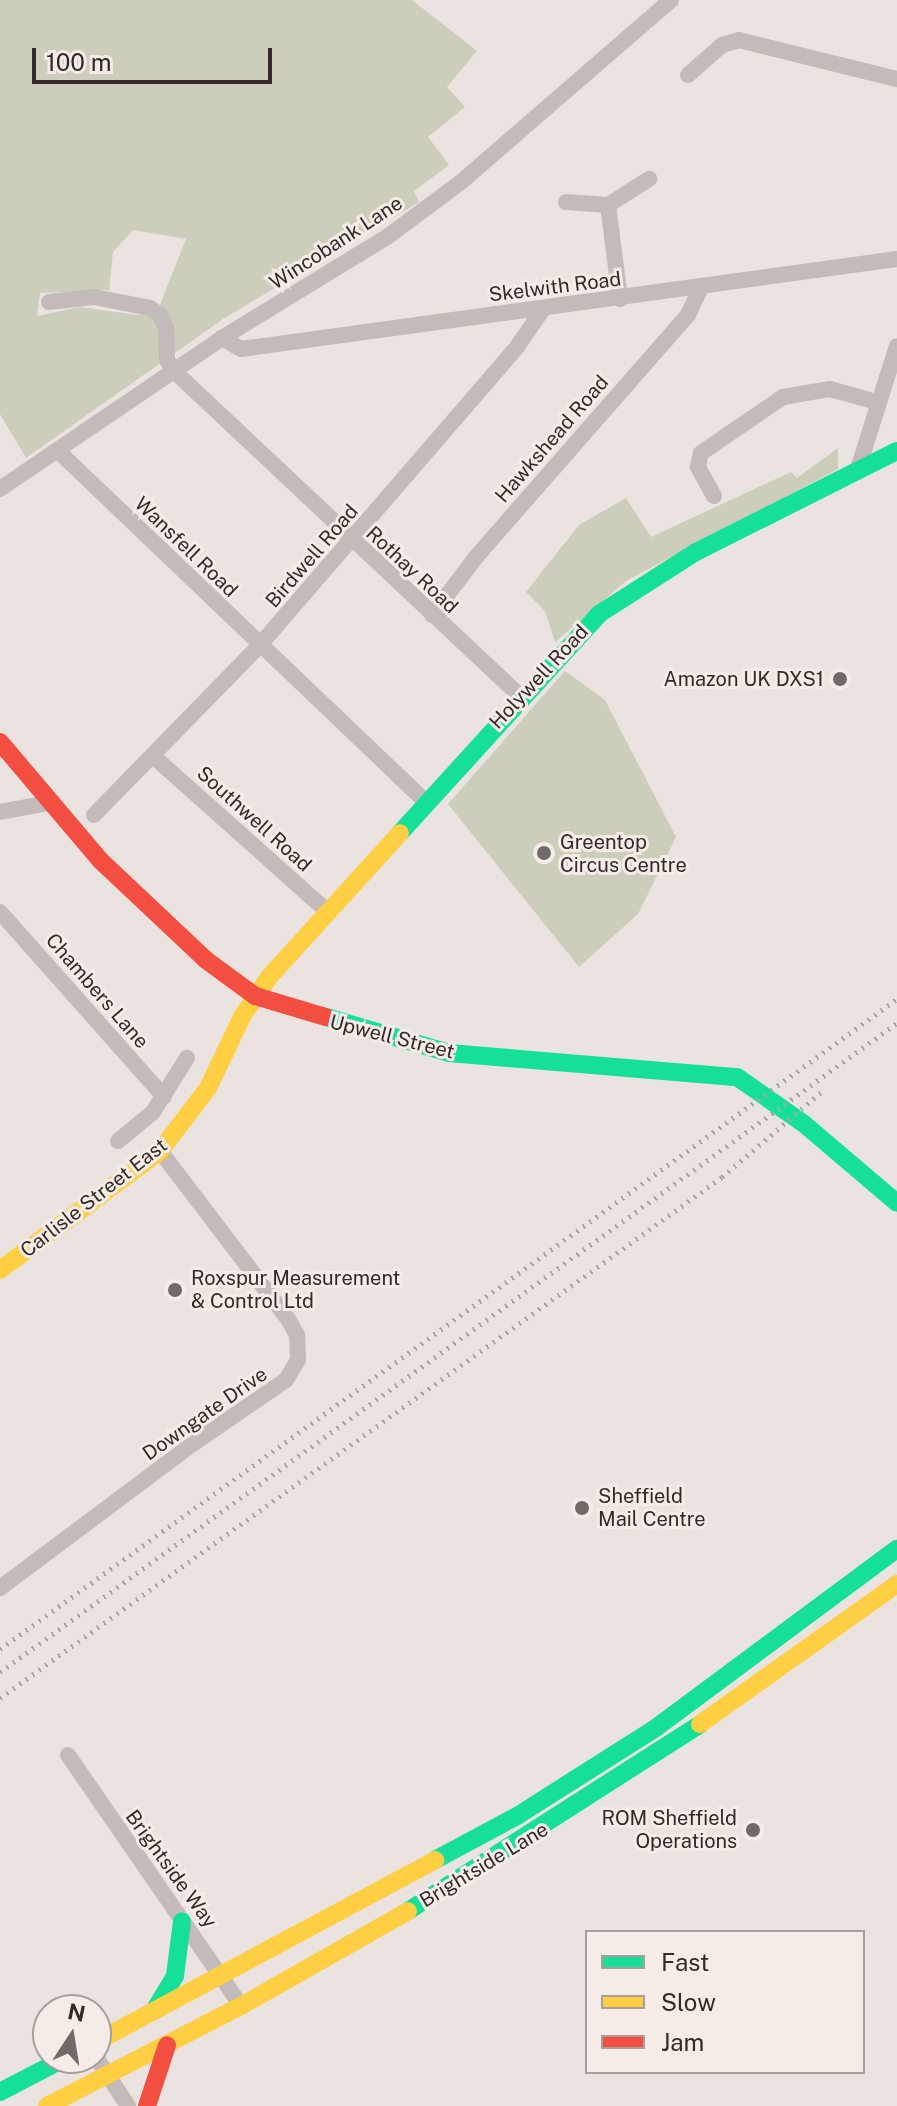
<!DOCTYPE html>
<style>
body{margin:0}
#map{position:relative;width:897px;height:2106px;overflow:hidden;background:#eae3df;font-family:"Public Sans",sans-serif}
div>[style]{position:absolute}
.green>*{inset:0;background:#cdcdbb}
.street>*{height:16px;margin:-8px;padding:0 8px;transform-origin:8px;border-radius:8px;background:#c2bbb9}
.fast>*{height:18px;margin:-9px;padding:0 9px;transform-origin:9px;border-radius:9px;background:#16e098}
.slow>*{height:18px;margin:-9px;padding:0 9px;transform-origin:9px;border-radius:9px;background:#ffcf43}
.jam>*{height:18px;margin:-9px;padding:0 9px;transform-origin:9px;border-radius:9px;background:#f24e42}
.rail>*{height:5px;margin-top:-2.5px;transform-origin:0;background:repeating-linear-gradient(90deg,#aaa5a3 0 2px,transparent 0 8px)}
.dots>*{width:22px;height:22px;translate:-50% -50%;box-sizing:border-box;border:4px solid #f6ece7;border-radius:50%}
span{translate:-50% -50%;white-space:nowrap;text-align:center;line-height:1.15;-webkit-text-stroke:6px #f6ece7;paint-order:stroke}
.street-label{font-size:20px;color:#322928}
.poi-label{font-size:20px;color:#322928}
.right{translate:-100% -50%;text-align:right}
.left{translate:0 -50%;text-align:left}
.legend{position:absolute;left:585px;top:1930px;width:280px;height:144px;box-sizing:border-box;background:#f6ece7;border:2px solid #a89e9b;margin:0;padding:10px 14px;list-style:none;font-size:24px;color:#322928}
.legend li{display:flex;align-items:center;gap:16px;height:40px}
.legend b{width:40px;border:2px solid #a89e9b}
.north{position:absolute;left:32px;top:1994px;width:80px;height:80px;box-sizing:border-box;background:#f6ece7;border:2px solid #a89e9b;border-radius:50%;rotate:12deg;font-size:22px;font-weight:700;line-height:32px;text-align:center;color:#322928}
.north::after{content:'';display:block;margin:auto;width:28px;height:36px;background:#726a68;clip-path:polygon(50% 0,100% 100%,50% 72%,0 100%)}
.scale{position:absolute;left:32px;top:48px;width:240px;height:36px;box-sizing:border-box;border:4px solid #322928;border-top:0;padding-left:10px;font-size:24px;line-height:28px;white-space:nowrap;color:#322928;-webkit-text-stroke:6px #f6ece7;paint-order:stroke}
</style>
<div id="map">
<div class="green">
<div style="clip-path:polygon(evenodd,0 0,412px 0,477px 51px,447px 87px,465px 107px,428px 137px,449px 165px,414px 191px,419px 202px,223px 319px,26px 458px,0 414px,0 0,133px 230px,186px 239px,159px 307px,138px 315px,80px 307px,37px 316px,40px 293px,109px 290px,113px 252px,133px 230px)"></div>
<div style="clip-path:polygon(838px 448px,838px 469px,626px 581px,555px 642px,545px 611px,526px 592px,579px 525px,626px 498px,651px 537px,791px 472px,797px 478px)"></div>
<div style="clip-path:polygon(565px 671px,605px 700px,676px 837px,638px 914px,579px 967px,448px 804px)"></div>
</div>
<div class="street">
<div style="left:688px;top:75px;width:45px;rotate:-41.4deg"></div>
<div style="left:722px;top:45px;width:18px;rotate:-16deg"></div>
<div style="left:739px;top:40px;width:163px;rotate:13.9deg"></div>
<div style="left:566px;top:202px;width:42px;rotate:4.1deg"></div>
<div style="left:608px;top:205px;width:49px;rotate:-32.4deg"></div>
<div style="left:608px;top:205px;width:95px;rotate:82.7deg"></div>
<div style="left:49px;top:302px;width:45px;rotate:-6.3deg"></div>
<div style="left:94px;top:297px;width:57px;rotate:11.1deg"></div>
<div style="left:150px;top:308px;width:12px;rotate:35deg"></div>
<div style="left:160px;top:315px;width:14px;rotate:65deg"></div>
<div style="left:166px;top:328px;width:32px;rotate:88deg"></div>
<div style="left:167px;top:360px;width:13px;rotate:58deg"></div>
<div style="left:174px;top:371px;width:475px;rotate:43.2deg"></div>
<div style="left:222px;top:338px;width:22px;rotate:30deg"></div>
<div style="left:241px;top:349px;width:662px;rotate:-7.81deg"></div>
<div style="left:58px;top:451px;width:509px;rotate:43.65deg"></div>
<div style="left:857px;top:472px;width:132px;rotate:-72.4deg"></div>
<div style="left:0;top:489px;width:268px;rotate:-34.2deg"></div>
<div style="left:222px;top:338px;width:193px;rotate:-31.5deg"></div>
<div style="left:387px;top:237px;width:92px;rotate:-36.6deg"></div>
<div style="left:461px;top:182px;width:278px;rotate:-40.9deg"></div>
<div style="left:714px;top:496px;width:33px;rotate:-119deg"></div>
<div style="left:698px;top:467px;width:14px;rotate:-78deg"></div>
<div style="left:701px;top:453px;width:99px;rotate:-34.3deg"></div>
<div style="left:783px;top:397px;width:48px;rotate:-9.7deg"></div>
<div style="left:830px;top:389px;width:49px;rotate:15.5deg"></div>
<div style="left:432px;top:615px;width:73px;rotate:-52.8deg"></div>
<div style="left:476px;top:557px;width:322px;rotate:-48.8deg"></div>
<div style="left:688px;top:315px;width:29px;rotate:-65deg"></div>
<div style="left:153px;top:756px;width:234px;rotate:41.7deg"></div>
<div style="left:0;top:812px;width:50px;rotate:-10.4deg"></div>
<div style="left:94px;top:815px;width:236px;rotate:-45.7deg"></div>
<div style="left:259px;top:646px;width:395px;rotate:-49.2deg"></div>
<div style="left:517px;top:347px;width:46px;rotate:-55.6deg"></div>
<div style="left:0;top:912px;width:247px;rotate:48.4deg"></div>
<div style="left:118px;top:1141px;width:45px;rotate:-39.6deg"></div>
<div style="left:153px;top:1112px;width:64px;rotate:-57.8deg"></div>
<div style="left:0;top:1588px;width:234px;rotate:-36.8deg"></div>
<div style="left:187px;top:1448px;width:120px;rotate:-34.5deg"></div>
<div style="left:286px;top:1380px;width:23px;rotate:-59deg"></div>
<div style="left:298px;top:1360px;width:25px;rotate:-92deg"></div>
<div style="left:297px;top:1335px;width:18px;rotate:-119deg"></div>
<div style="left:288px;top:1319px;width:211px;rotate:-127.3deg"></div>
<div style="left:68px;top:1755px;width:305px;rotate:55.4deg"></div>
<div style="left:96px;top:2057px;width:59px;rotate:56.9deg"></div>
</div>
<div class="fast">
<div style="left:400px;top:833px;width:296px;rotate:-47.7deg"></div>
<div style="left:599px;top:614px;width:115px;rotate:-32.6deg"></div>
<div style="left:696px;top:552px;width:225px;rotate:-26.7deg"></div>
<div style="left:326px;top:1017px;width:128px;rotate:16.3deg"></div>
<div style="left:449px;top:1053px;width:289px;rotate:4.8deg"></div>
<div style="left:737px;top:1077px;width:80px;rotate:34.9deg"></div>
<div style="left:803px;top:1123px;width:123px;rotate:40.4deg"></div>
<div style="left:435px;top:1860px;width:93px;rotate:-28.2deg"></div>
<div style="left:517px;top:1816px;width:166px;rotate:-32.4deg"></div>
<div style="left:657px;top:1727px;width:299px;rotate:-36.6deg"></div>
<div style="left:408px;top:1911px;width:347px;rotate:-32.6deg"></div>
<div style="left:154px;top:2011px;width:41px;rotate:-59deg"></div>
<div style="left:175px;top:1976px;width:55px;rotate:-82.7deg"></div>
<div style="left:0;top:2092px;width:73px;rotate:-27.6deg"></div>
</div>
<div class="slow">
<div style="left:0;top:1270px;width:199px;rotate:-36.6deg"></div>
<div style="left:160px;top:1151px;width:79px;rotate:-52.7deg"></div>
<div style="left:208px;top:1088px;width:81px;rotate:-64.4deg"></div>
<div style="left:243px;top:1015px;width:47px;rotate:-55.3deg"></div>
<div style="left:270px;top:976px;width:193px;rotate:-47.7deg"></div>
<div style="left:700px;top:1724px;width:242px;rotate:-35.4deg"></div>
<div style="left:96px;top:2042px;width:385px;rotate:-28.2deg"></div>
<div style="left:47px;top:2106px;width:218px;rotate:-27.3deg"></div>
<div style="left:241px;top:2006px;width:192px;rotate:-29.6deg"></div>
</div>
<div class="jam">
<div style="left:0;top:742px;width:156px;rotate:49.7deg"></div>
<div style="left:101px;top:861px;width:144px;rotate:43.3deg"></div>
<div style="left:206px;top:960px;width:61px;rotate:36.3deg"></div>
<div style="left:255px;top:996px;width:74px;rotate:16.5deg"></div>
<div style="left:147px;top:2106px;width:64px;rotate:-71.8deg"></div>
</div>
<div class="rail">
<div style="left:0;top:1649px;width:1108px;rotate:-35.93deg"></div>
<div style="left:0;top:1672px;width:1107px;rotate:-35.89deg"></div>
<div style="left:0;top:1698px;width:890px;rotate:-35.81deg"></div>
<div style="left:722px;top:1177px;width:130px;rotate:-40.6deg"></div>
</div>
<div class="dots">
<div style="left:840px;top:679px;background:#726a68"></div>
<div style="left:544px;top:853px;background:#726a68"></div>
<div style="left:175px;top:1290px;background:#726a68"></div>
<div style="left:582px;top:1508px;background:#726a68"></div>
<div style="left:753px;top:1830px;background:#726a68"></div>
</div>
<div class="street-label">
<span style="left:336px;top:243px;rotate:-33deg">Wincobank Lane</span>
<span style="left:555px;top:287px;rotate:-7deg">Skelwith Road</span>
<span style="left:552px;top:439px;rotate:-49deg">Hawkshead Road</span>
<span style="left:186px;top:547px;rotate:44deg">Wansfell Road</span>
<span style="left:312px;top:556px;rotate:-49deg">Birdwell Road</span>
<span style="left:412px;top:570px;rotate:43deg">Rothay Road</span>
<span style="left:539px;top:677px;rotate:-47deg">Holywell Road</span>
<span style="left:254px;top:819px;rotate:42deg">Southwell Road</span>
<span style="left:97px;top:991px;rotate:49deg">Chambers Lane</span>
<span style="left:392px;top:1037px;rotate:14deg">Upwell Street</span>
<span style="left:94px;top:1198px;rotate:-38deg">Carlisle Street East</span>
<span style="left:205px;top:1414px;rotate:-35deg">Downgate Drive</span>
<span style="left:484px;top:1865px;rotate:-31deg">Brightside Lane</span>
<span style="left:171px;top:1869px;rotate:54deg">Brightside Way</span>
</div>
<div class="poi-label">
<span class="right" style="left:824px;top:679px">Amazon UK DXS1</span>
<span class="left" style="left:560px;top:854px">Greentop<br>Circus Centre</span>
<span class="left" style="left:191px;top:1290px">Roxspur Measurement<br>&amp; Control Ltd</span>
<span class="left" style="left:598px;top:1508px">Sheffield<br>Mail Centre</span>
<span class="right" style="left:737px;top:1830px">ROM Sheffield<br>Operations</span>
</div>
<ul class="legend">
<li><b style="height:10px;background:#16e098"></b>Fast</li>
<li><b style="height:10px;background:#ffcf43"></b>Slow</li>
<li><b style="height:10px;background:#f24e42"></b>Jam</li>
</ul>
<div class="north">N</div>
<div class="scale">100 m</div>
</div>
